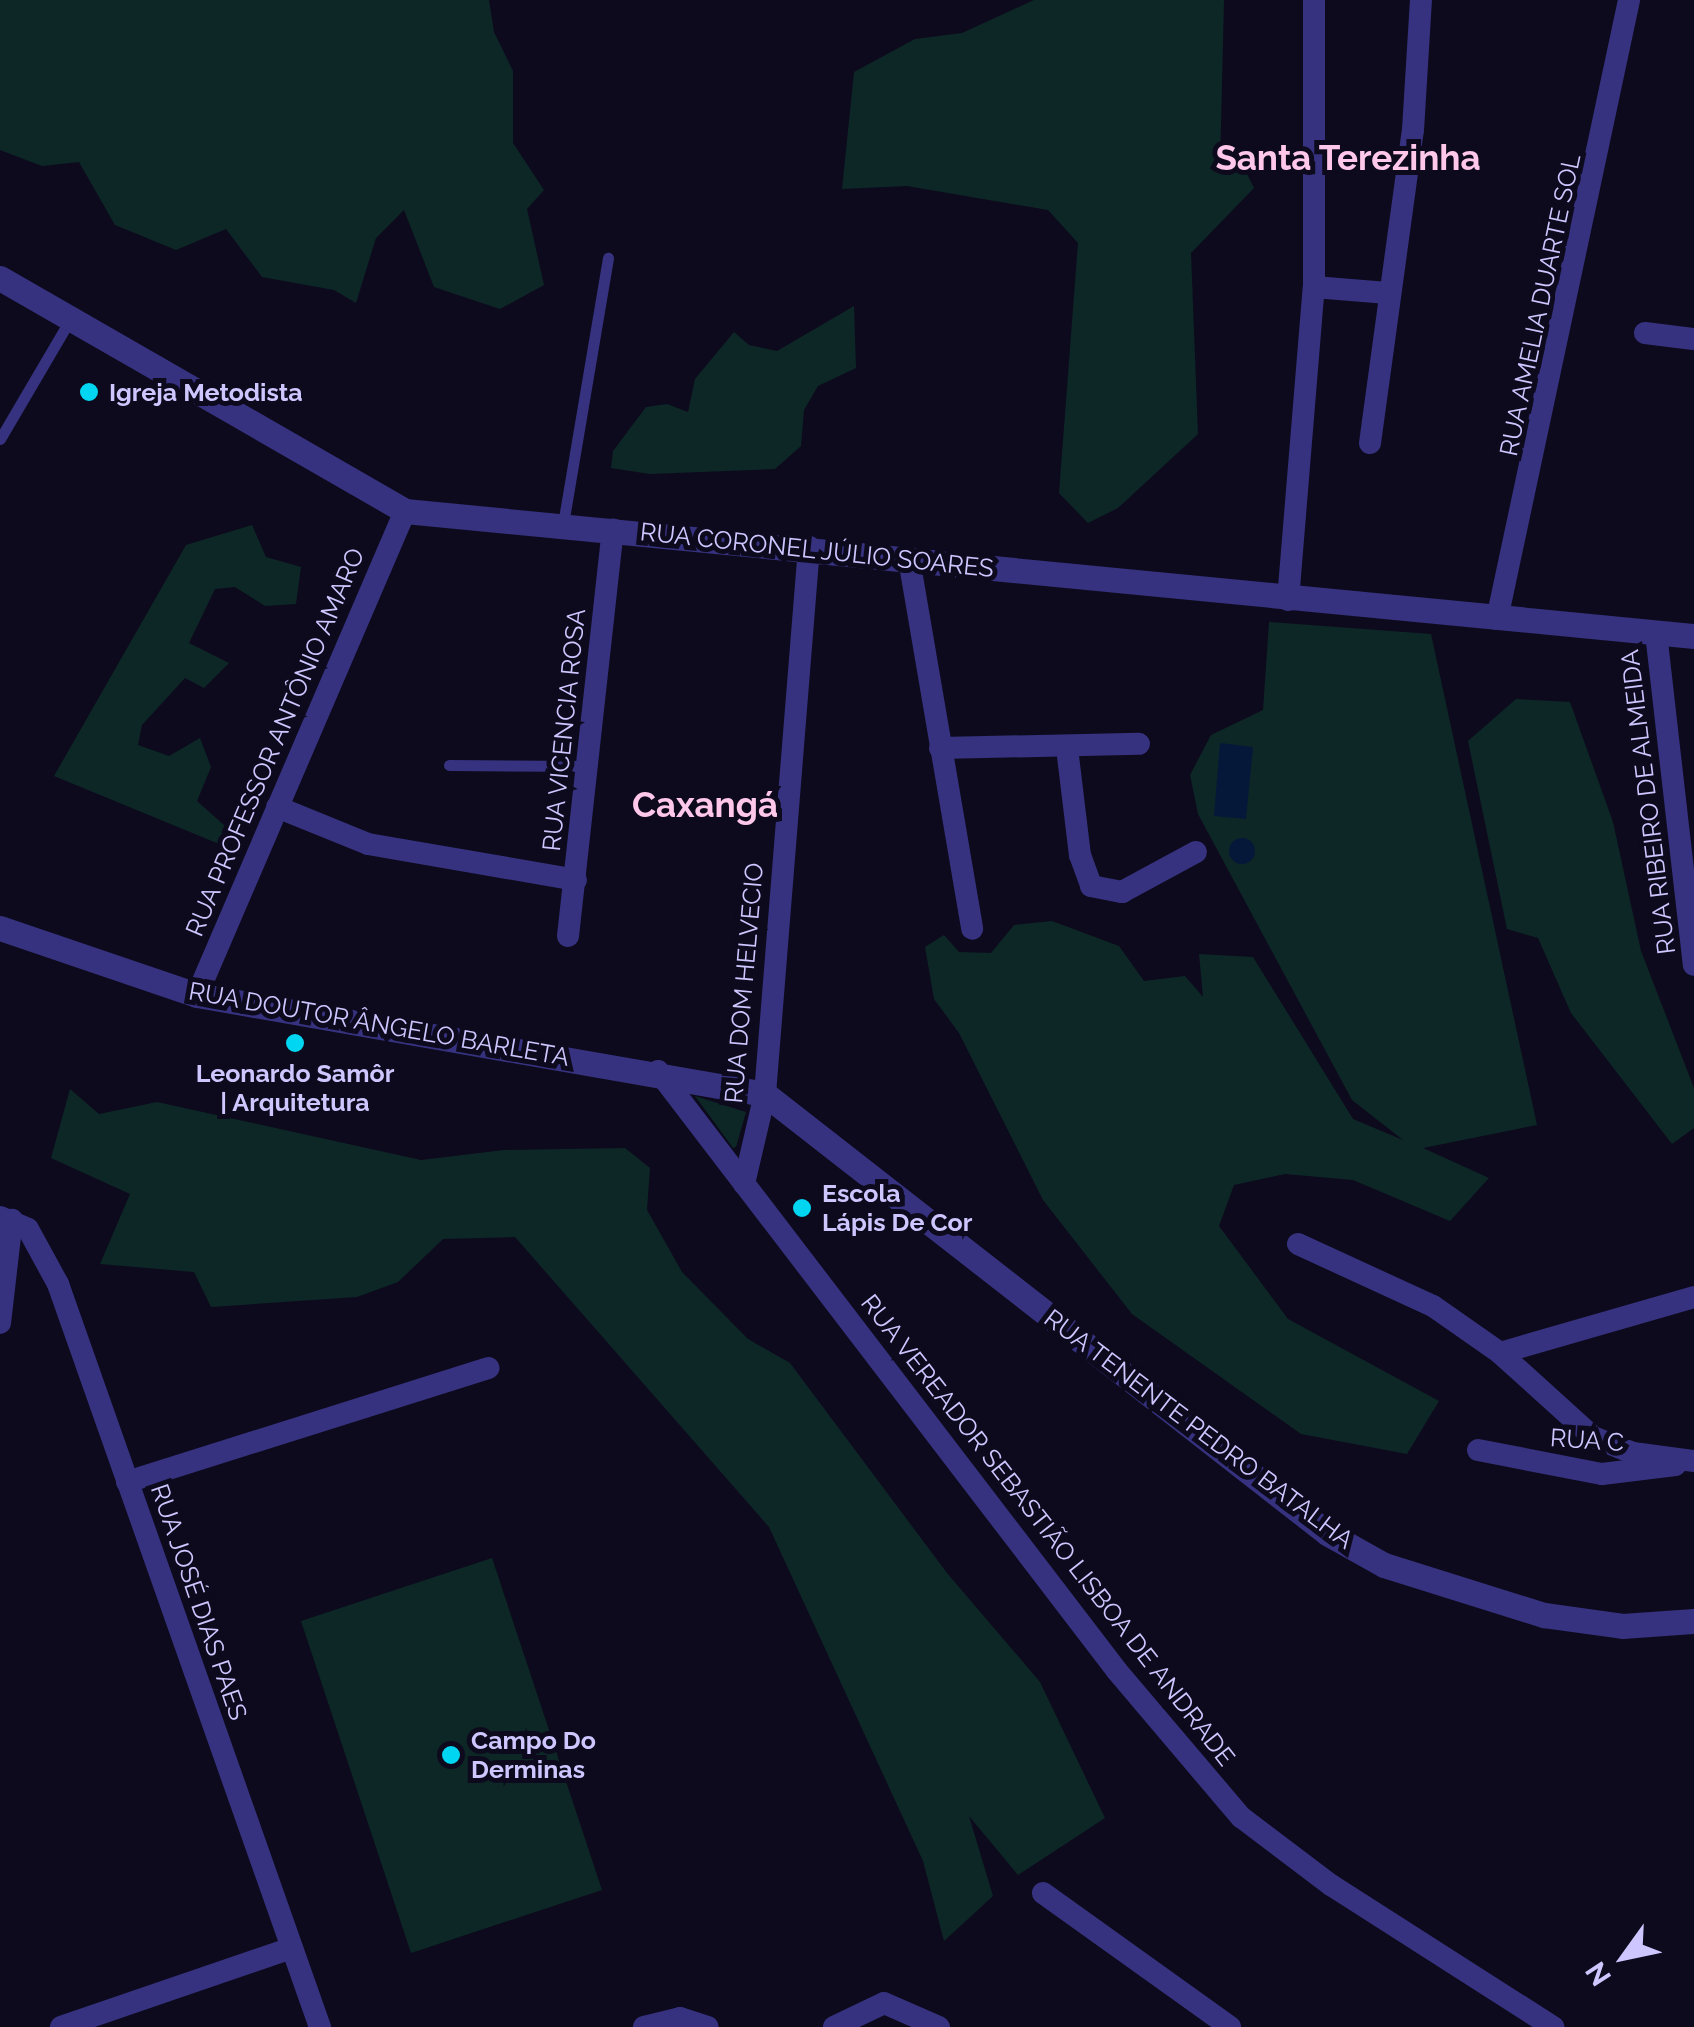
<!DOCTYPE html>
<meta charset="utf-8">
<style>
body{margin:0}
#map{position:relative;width:1694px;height:2027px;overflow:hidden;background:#0d0a1d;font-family:Raleway,sans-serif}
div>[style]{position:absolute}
.green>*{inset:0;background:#0d2726}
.water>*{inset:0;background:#06183a}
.round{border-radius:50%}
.service>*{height:11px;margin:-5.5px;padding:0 5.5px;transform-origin:5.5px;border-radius:5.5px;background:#36327f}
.minor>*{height:22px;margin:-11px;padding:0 11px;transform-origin:11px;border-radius:11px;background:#36327f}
.tertiary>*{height:25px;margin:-12.5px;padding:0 12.5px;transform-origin:12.5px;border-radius:12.5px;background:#36327f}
.dots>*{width:28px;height:28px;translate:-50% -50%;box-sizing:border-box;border:5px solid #0d0a1d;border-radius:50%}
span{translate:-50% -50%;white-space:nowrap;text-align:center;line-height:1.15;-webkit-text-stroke:10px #0d0a1d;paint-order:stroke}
.street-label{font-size:25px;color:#cdc6ff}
.poi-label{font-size:25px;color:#cdc6ff;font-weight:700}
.left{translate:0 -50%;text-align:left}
.district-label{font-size:35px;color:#ffc8ea;font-weight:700}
.north{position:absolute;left:1574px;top:1907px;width:100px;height:100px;-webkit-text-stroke:8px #0d0a1d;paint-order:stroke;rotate:237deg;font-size:28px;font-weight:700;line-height:40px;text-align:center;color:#cdc6ff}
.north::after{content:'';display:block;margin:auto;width:35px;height:45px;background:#cdc6ff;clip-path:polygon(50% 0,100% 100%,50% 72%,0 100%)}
</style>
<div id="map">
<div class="green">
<div style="clip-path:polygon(0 0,489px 0,494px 32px,513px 71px,513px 143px,544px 190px,527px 209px,544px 285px,500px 309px,434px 287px,404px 210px,376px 238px,356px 303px,334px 290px,262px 277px,226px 229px,176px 250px,115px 225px,79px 162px,42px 166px,0 150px)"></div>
<div style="clip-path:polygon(1034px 0,1224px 0,1220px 166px,1246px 172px,1254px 188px,1191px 253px,1198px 434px,1118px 508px,1088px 523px,1059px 493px,1078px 243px,1048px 210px,907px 186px,842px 189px,854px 72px,915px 39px,962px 33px)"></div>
<div style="clip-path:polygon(854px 306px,856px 368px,818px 386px,804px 410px,801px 446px,775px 469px,650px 474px,611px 468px,613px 451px,646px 407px,667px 404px,688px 412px,695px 379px,734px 332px,749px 345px,777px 351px)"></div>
<div style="clip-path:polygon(252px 525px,266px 557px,301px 567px,296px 604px,265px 606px,235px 587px,215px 589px,189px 643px,229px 663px,204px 688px,185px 678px,142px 725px,138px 745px,169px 756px,200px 738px,211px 767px,197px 801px,234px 834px,224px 846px,54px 776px,186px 545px)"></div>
<div style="clip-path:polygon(1269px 622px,1431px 634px,1537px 1125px,1423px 1148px,1489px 1178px,1450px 1221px,1353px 1180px,1285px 1174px,1234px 1185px,1219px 1226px,1288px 1319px,1439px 1401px,1407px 1454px,1301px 1434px,1132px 1314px,1043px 1200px,959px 1033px,934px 999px,925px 947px,944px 935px,959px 952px,991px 953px,1014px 925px,1052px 921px,1119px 946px,1144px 981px,1185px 976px,1203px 997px,1199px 954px,1253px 957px,1353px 1119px,1403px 1140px,1352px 1100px,1198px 814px,1190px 775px,1211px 735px,1263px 710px)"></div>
<div style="clip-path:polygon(1516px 699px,1570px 702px,1613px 822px,1641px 951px,1694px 1088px,1694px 1128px,1672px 1144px,1571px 1013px,1538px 938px,1507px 929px,1468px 741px)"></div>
<div style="clip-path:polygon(70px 1089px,99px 1114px,157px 1102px,421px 1160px,504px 1150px,625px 1148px,650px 1168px,647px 1210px,682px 1272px,748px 1339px,790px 1363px,947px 1573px,1040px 1682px,1105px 1818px,1018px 1875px,969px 1816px,993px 1896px,944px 1941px,923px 1861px,769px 1527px,515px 1237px,443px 1239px,398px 1282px,357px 1297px,211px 1307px,194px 1272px,100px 1264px,130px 1194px,51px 1158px)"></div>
<div style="clip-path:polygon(695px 1096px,746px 1112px,736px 1147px,733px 1148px)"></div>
<div style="clip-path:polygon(492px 1558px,602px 1890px,411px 1953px,301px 1621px)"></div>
</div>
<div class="water">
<div style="clip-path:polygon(1220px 743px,1253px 747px,1246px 819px,1214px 816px)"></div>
<div class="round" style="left:1229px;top:838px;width:26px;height:26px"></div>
</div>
<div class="service">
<div style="left:0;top:439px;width:140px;rotate:-59.6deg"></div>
<div style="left:563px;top:524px;width:270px;rotate:-80.4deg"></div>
<div style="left:449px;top:765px;width:139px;rotate:0.4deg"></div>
</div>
<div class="minor">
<div style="left:1314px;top:287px;width:74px;rotate:4.6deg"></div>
<div style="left:1645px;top:333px;width:49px;rotate:7deg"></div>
<div style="left:1370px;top:443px;width:316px;rotate:-82.2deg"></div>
<div style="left:1413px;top:130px;width:130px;rotate:-86.5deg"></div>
<div style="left:909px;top:559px;width:375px;rotate:80.3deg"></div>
<div style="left:1288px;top:600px;width:314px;rotate:-85.3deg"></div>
<div style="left:1314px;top:287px;width:287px;rotate:-90deg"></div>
<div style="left:1497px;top:619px;width:633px;rotate:-77.96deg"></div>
<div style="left:1656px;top:633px;width:334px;rotate:83.5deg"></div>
<div style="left:940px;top:748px;width:199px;rotate:-1.2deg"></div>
<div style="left:1067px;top:748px;width:108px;rotate:83.1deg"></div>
<div style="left:1080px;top:855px;width:33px;rotate:70deg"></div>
<div style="left:1091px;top:886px;width:32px;rotate:11deg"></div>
<div style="left:1122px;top:892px;width:84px;rotate:-28.4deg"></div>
<div style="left:277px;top:807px;width:98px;rotate:22.1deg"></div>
<div style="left:368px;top:844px;width:211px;rotate:9.8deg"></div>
<div style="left:568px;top:936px;width:409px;rotate:-83.7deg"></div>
<div style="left:197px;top:995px;width:527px;rotate:-66.74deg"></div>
<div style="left:658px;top:1071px;width:755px;rotate:52.58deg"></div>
<div style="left:1117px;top:1671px;width:192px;rotate:49.7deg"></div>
<div style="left:1241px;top:1817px;width:113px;rotate:37.1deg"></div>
<div style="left:1331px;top:1885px;width:264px;rotate:32.6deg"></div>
<div style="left:744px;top:1184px;width:92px;rotate:-76.9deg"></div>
<div style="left:765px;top:1094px;width:549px;rotate:-85.4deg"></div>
<div style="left:0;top:1217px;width:30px;rotate:23deg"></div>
<div style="left:28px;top:1229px;width:63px;rotate:61.4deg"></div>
<div style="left:58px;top:1284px;width:788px;rotate:70.58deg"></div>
<div style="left:1298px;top:1244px;width:149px;rotate:24.7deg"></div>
<div style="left:1433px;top:1306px;width:82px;rotate:35deg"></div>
<div style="left:1500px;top:1353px;width:125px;rotate:42.1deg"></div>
<div style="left:1593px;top:1437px;width:43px;rotate:21.8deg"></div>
<div style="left:1633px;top:1453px;width:62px;rotate:7.5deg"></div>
<div style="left:0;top:1323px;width:104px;rotate:-83.4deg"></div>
<div style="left:1500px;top:1353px;width:202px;rotate:-16.1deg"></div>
<div style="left:1478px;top:1450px;width:126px;rotate:11deg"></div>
<div style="left:1602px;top:1474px;width:74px;rotate:-7deg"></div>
<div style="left:127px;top:1482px;width:379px;rotate:-17.5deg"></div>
<div style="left:1043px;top:1893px;width:230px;rotate:35.6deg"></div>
<div style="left:61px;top:2027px;width:244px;rotate:-18.9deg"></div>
<div style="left:644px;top:2027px;width:37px;rotate:-14deg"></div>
<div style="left:680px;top:2018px;width:29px;rotate:18deg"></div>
<div style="left:834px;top:2027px;width:55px;rotate:-25.6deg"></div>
<div style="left:884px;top:2003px;width:60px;rotate:23.6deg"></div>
</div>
<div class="tertiary">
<div style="left:0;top:278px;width:467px;rotate:29.9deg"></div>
<div style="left:405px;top:511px;width:1295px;rotate:5.54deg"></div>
<div style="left:0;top:928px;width:208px;rotate:18.8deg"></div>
<div style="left:197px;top:995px;width:577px;rotate:9.89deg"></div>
<div style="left:765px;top:1094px;width:713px;rotate:37.99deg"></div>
<div style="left:1327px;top:1533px;width:65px;rotate:29.3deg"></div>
<div style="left:1384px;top:1565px;width:168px;rotate:17.4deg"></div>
<div style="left:1544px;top:1615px;width:79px;rotate:8deg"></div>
<div style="left:1622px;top:1626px;width:72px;rotate:-4deg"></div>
</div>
<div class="dots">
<div style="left:89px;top:392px;background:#00d6f1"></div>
<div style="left:295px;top:1043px;background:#00d6f1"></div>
<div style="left:802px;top:1208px;background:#00d6f1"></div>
<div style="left:451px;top:1755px;background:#00d6f1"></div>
</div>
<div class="street-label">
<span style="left:1540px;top:305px;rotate:-78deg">RUA AMELIA DUARTE SOL</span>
<span style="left:817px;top:550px;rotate:6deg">RUA CORONEL JÚLIO SOARES</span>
<span style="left:564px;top:730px;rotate:-84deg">RUA VICENCIA ROSA</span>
<span style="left:275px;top:742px;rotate:-67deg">RUA PROFESSOR ANTÔNIO AMARO</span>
<span style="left:1648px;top:802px;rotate:-97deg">RUA RIBEIRO DE ALMEIDA</span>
<span style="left:744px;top:983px;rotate:-85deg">RUA DOM HELVECIO</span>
<span style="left:379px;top:1024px;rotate:10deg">RUA DOUTOR ÂNGELO BARLETA</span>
<span style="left:1199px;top:1429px;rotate:37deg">RUA TENENTE PEDRO BATALHA</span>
<span style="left:1587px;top:1440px;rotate:4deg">RUA C</span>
<span style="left:1048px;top:1530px;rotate:52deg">RUA VEREADOR SEBASTIÃO LISBOA DE ANDRADE</span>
<span style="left:199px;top:1602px;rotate:71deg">RUA JOSÉ DIAS PAES</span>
</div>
<div class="poi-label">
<span class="left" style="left:109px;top:392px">Igreja Metodista</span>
<span style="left:295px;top:1088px">Leonardo Samôr<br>| Arquitetura</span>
<span class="left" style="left:822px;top:1208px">Escola<br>Lápis De Cor</span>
<span class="left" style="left:471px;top:1755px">Campo Do<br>Derminas</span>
</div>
<div class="district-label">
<span style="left:1348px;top:158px">Santa Terezinha</span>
<span style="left:705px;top:805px">Caxangá</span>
</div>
<div class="north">N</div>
</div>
